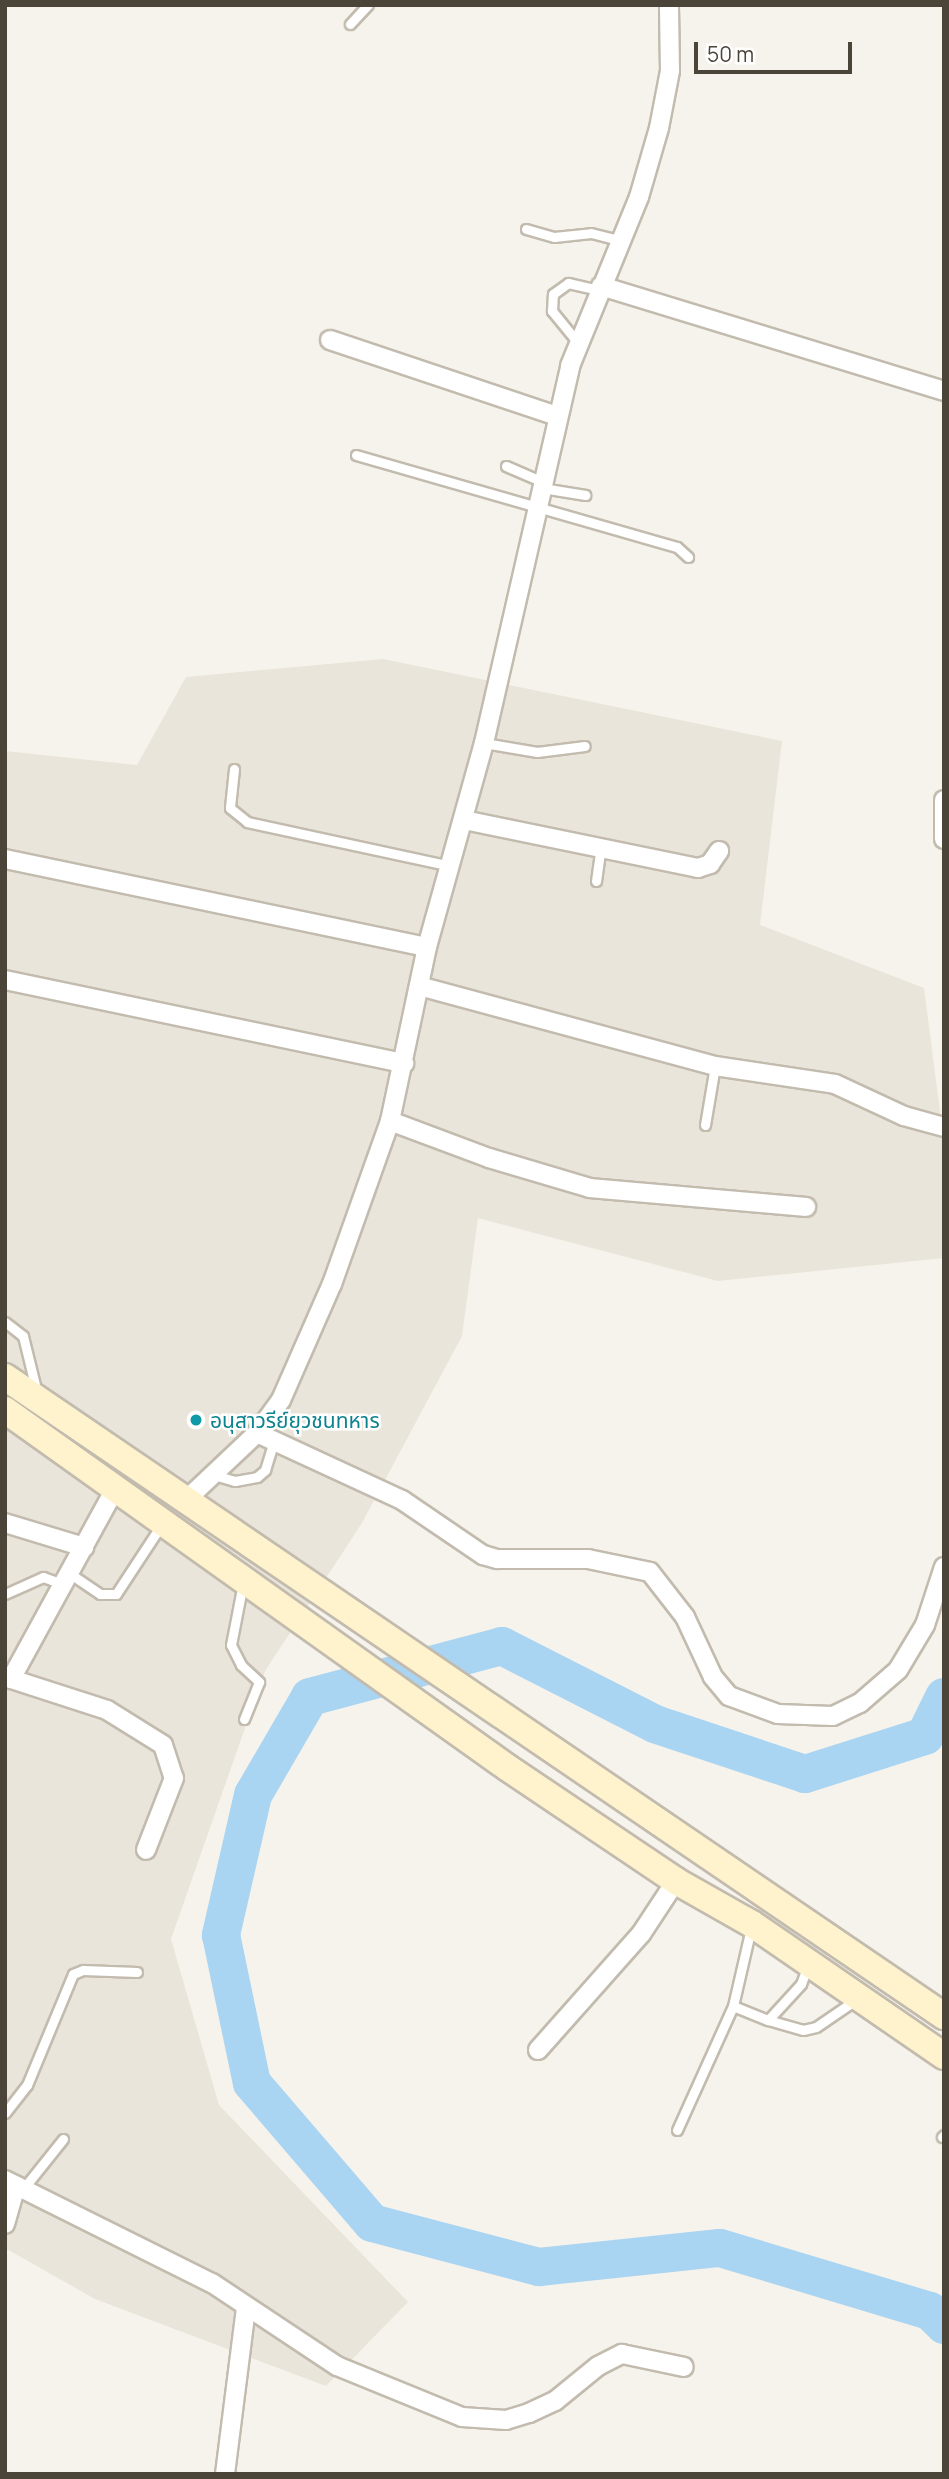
<!DOCTYPE html>
<meta charset="utf-8">
<style>
body{margin:0}
#map{position:relative;width:949px;height:2479px;overflow:hidden;background:#f6f3ec;font-family:Manrope,"Noto Sans Thai",sans-serif}
div>[style]{position:absolute}
.residential>*{inset:0;background:#eae5da}
.river>*{height:38px;margin:-19px;padding:0 19px;transform-origin:19px;border-radius:19px;background:#a9d4f2}
.roads{filter:drop-shadow(2px 0 #c2bbae) drop-shadow(-2px 0 #c2bbae) drop-shadow(0 2px #c2bbae) drop-shadow(0 -2px #c2bbae)}
.service>*{height:9px;margin:-4.5px;padding:0 4.5px;transform-origin:4.5px;border-radius:4.5px;background:#fff}
.minor>*{height:18px;margin:-9px;padding:0 9px;transform-origin:9px;border-radius:9px;background:#fff}
.secondary>*{height:26px;margin:-13px;padding:0 13px;transform-origin:13px;border-radius:13px;background:#fff3cd}
.dots>*{width:19px;height:19px;translate:-50% -50%;box-sizing:border-box;border:4px solid #fff;border-radius:50%}
span{translate:-50% -50%;white-space:nowrap;text-align:center;line-height:1.15;-webkit-text-stroke:5px #fff;paint-order:stroke}
.culture-label{font-size:21px;color:#0d838f}
.left{translate:0 -50%;text-align:left}
.frame{position:absolute;inset:0;border:7px solid #4b4439;pointer-events:none}
.scale{position:absolute;left:694px;top:42px;width:158px;height:32px;box-sizing:border-box;border:4px solid #4b4439;border-top:0;padding-left:9px;font-size:21px;line-height:24px;white-space:nowrap;color:#4b4439;-webkit-text-stroke:5px #fff;paint-order:stroke}
</style>
<div id="map">
<div class="residential">
<div style="clip-path:polygon(383px 659px,782px 741px,760px 925px,924px 988px,944px 1142px,944px 1258px,718px 1281px,478px 1218px,462px 1336px,362px 1523px,265px 1671px,171px 1939px,219px 2105px,408px 2302px,326px 2386px,95px 2299px,5px 2248px,5px 751px,137px 765px,186px 677px)"></div>
</div>
<div class="river">
<div style="left:944px;top:1697px;width:43px;rotate:116deg"></div>
<div style="left:925px;top:1736px;width:126px;rotate:162.4deg"></div>
<div style="left:805px;top:1774px;width:158px;rotate:-161.6deg"></div>
<div style="left:655px;top:1724px;width:172px;rotate:-153deg"></div>
<div style="left:502px;top:1646px;width:199px;rotate:165.1deg"></div>
<div style="left:310px;top:1697px;width:113px;rotate:120.2deg"></div>
<div style="left:253px;top:1795px;width:144px;rotate:102.9deg"></div>
<div style="left:221px;top:1935px;width:151px;rotate:78.2deg"></div>
<div style="left:252px;top:2083px;width:184px;rotate:49.4deg"></div>
<div style="left:372px;top:2223px;width:173px;rotate:14.8deg"></div>
<div style="left:539px;top:2267px;width:182px;rotate:-6deg"></div>
<div style="left:720px;top:2248px;width:219px;rotate:16.7deg"></div>
<div style="left:930px;top:2311px;width:20px;rotate:45deg"></div>
</div>
<div class="roads">
<div class="service">
<div style="left:350px;top:24px;width:26px;rotate:-47deg"></div>
<div style="left:526px;top:229px;width:29px;rotate:16deg"></div>
<div style="left:554px;top:237px;width:37px;rotate:-6deg"></div>
<div style="left:591px;top:233px;width:29px;rotate:14deg"></div>
<div style="left:579px;top:344px;width:43px;rotate:-129.3deg"></div>
<div style="left:552px;top:311px;width:17px;rotate:-87deg"></div>
<div style="left:553px;top:294px;width:19px;rotate:-36deg"></div>
<div style="left:568px;top:283px;width:32px;rotate:13deg"></div>
<div style="left:356px;top:455px;width:334px;rotate:16deg"></div>
<div style="left:677px;top:547px;width:15px;rotate:42deg"></div>
<div style="left:506px;top:466px;width:40px;rotate:23.4deg"></div>
<div style="left:542px;top:488px;width:44px;rotate:9.2deg"></div>
<div style="left:484px;top:743px;width:54px;rotate:9.6deg"></div>
<div style="left:537px;top:752px;width:48px;rotate:-7.1deg"></div>
<div style="left:234px;top:769px;width:39px;rotate:96deg"></div>
<div style="left:230px;top:808px;width:22px;rotate:39deg"></div>
<div style="left:247px;top:822px;width:208px;rotate:12.2deg"></div>
<div style="left:596px;top:881px;width:34px;rotate:-82deg"></div>
<div style="left:705px;top:1125px;width:60px;rotate:-80.4deg"></div>
<div style="left:5px;top:1322px;width:23px;rotate:38deg"></div>
<div style="left:23px;top:1336px;width:59px;rotate:76.2deg"></div>
<div style="left:214px;top:1475px;width:22px;rotate:16deg"></div>
<div style="left:235px;top:1481px;width:22px;rotate:-10deg"></div>
<div style="left:257px;top:1477px;width:11px;rotate:-41deg"></div>
<div style="left:265px;top:1470px;width:30px;rotate:-73deg"></div>
<div style="left:69px;top:1573px;width:37px;rotate:34deg"></div>
<div style="left:100px;top:1594px;width:16px"></div>
<div style="left:116px;top:1594px;width:84px;rotate:-56.7deg"></div>
<div style="left:243px;top:1583px;width:63px;rotate:101deg"></div>
<div style="left:231px;top:1645px;width:22px;rotate:63deg"></div>
<div style="left:241px;top:1665px;width:25px;rotate:43deg"></div>
<div style="left:259px;top:1682px;width:40px;rotate:112deg"></div>
<div style="left:5px;top:1594px;width:42px;rotate:-24.1deg"></div>
<div style="left:43px;top:1577px;width:20px;rotate:20deg"></div>
<div style="left:733px;top:2006px;width:38px;rotate:22deg"></div>
<div style="left:768px;top:2020px;width:49px;rotate:-47.5deg"></div>
<div style="left:801px;top:1984px;width:20px;rotate:-70deg"></div>
<div style="left:768px;top:2020px;width:36px;rotate:16deg"></div>
<div style="left:803px;top:2030px;width:13px;rotate:-13deg"></div>
<div style="left:816px;top:2027px;width:50px;rotate:-34.3deg"></div>
<div style="left:5px;top:2113px;width:36px;rotate:-52deg"></div>
<div style="left:27px;top:2085px;width:120px;rotate:-67.5deg"></div>
<div style="left:73px;top:1974px;width:11px;rotate:-22deg"></div>
<div style="left:83px;top:1970px;width:54px;rotate:2.1deg"></div>
<div style="left:677px;top:2130px;width:136px;rotate:-65.7deg"></div>
<div style="left:733px;top:2006px;width:80px;rotate:-77deg"></div>
<div style="left:942px;top:2137px;width:3px;rotate:-45deg"></div>
<div style="left:23px;top:2189px;width:64px;rotate:-51.3deg"></div>
</div>
<div class="minor">
<div style="left:601px;top:286px;width:359px;rotate:17deg"></div>
<div style="left:330px;top:340px;width:239px;rotate:18.5deg"></div>
<div style="left:944px;top:800px;width:39px;rotate:90deg"></div>
<div style="left:464px;top:820px;width:239px;rotate:11.6deg"></div>
<div style="left:698px;top:868px;width:13px;rotate:-18deg"></div>
<div style="left:710px;top:864px;width:16px;rotate:-55deg"></div>
<div style="left:5px;top:859px;width:431px;rotate:11.8deg"></div>
<div style="left:5px;top:980px;width:408px;rotate:11.8deg"></div>
<div style="left:419px;top:986px;width:307px;rotate:15.1deg"></div>
<div style="left:715px;top:1066px;width:121px;rotate:8.5deg"></div>
<div style="left:835px;top:1084px;width:76px;rotate:24.9deg"></div>
<div style="left:904px;top:1116px;width:41px;rotate:15.4deg"></div>
<div style="left:390px;top:1121px;width:106px;rotate:20.5deg"></div>
<div style="left:489px;top:1158px;width:105px;rotate:16.5deg"></div>
<div style="left:590px;top:1188px;width:217px;rotate:5deg"></div>
<div style="left:257px;top:1433px;width:160px;rotate:24.8deg"></div>
<div style="left:402px;top:1500px;width:98px;rotate:34.2deg"></div>
<div style="left:483px;top:1555px;width:15px;rotate:16deg"></div>
<div style="left:497px;top:1559px;width:91px"></div>
<div style="left:588px;top:1559px;width:63px;rotate:11.8deg"></div>
<div style="left:650px;top:1572px;width:57px;rotate:52.1deg"></div>
<div style="left:685px;top:1617px;width:66px;rotate:65deg"></div>
<div style="left:713px;top:1677px;width:25px;rotate:50deg"></div>
<div style="left:729px;top:1696px;width:52px;rotate:20.2deg"></div>
<div style="left:778px;top:1714px;width:55px;rotate:2.1deg"></div>
<div style="left:833px;top:1716px;width:30px;rotate:-26deg"></div>
<div style="left:860px;top:1703px;width:50px;rotate:-41deg"></div>
<div style="left:898px;top:1670px;width:52px;rotate:-59deg"></div>
<div style="left:925px;top:1625px;width:61px;rotate:-71.9deg"></div>
<div style="left:186px;top:1500px;width:98px;rotate:-43.3deg"></div>
<div style="left:257px;top:1433px;width:41px;rotate:-54deg"></div>
<div style="left:281px;top:1400px;width:127px;rotate:-66.3deg"></div>
<div style="left:332px;top:1284px;width:173px;rotate:-70.4deg"></div>
<div style="left:390px;top:1121px;width:178px;rotate:-78deg"></div>
<div style="left:427px;top:947px;width:212px;rotate:-74.4deg"></div>
<div style="left:484px;top:743px;width:387px;rotate:-77.1deg"></div>
<div style="left:570px;top:366px;width:183px;rotate:-67.8deg"></div>
<div style="left:639px;top:197px;width:72px;rotate:-73.8deg"></div>
<div style="left:659px;top:128px;width:58px;rotate:-79.1deg"></div>
<div style="left:670px;top:71px;width:66px;rotate:-90.9deg"></div>
<div style="left:5px;top:1523px;width:83px;rotate:16.9deg"></div>
<div style="left:5px;top:1677px;width:107px;rotate:17.9deg"></div>
<div style="left:107px;top:1710px;width:66px;rotate:32deg"></div>
<div style="left:163px;top:1745px;width:35px;rotate:72deg"></div>
<div style="left:174px;top:1778px;width:77px;rotate:111.3deg"></div>
<div style="left:11px;top:1679px;width:214px;rotate:-61.3deg"></div>
<div style="left:538px;top:2050px;width:155px;rotate:-48.4deg"></div>
<div style="left:641px;top:1934px;width:64px;rotate:-56.6deg"></div>
<div style="left:5px;top:2180px;width:231px;rotate:26.5deg"></div>
<div style="left:212px;top:2283px;width:150px;rotate:33.6deg"></div>
<div style="left:337px;top:2366px;width:135px;rotate:22.2deg"></div>
<div style="left:462px;top:2417px;width:44px;rotate:3.9deg"></div>
<div style="left:506px;top:2420px;width:24px;rotate:-17deg"></div>
<div style="left:529px;top:2413px;width:29px;rotate:-25deg"></div>
<div style="left:555px;top:2401px;width:55px;rotate:-39.1deg"></div>
<div style="left:598px;top:2366px;width:27px;rotate:-27deg"></div>
<div style="left:622px;top:2354px;width:63px;rotate:11.8deg"></div>
<div style="left:5px;top:2224px;width:40px;rotate:-74deg"></div>
<div style="left:225px;top:2474px;width:168px;rotate:-82.8deg"></div>
</div>
<div class="secondary">
<div style="left:5px;top:1377px;width:1136px;rotate:34.24deg"></div>
<div style="left:5px;top:1410px;width:617px;rotate:35.44deg"></div>
<div style="left:508px;top:1768px;width:202px;rotate:33.9deg"></div>
<div style="left:676px;top:1881px;width:87px;rotate:29.5deg"></div>
<div style="left:752px;top:1924px;width:233px;rotate:34.5deg"></div>
</div>
</div>
<div class="dots">
<div style="left:196px;top:1420px;background:#0f9aa8"></div>
</div>
<div class="culture-label">
<span class="left" style="left:210px;top:1420px">อนุสาวรีย์ยุวชนทหาร</span>
</div>
<div class="frame"></div>
<div class="scale">50 m</div>
</div>
